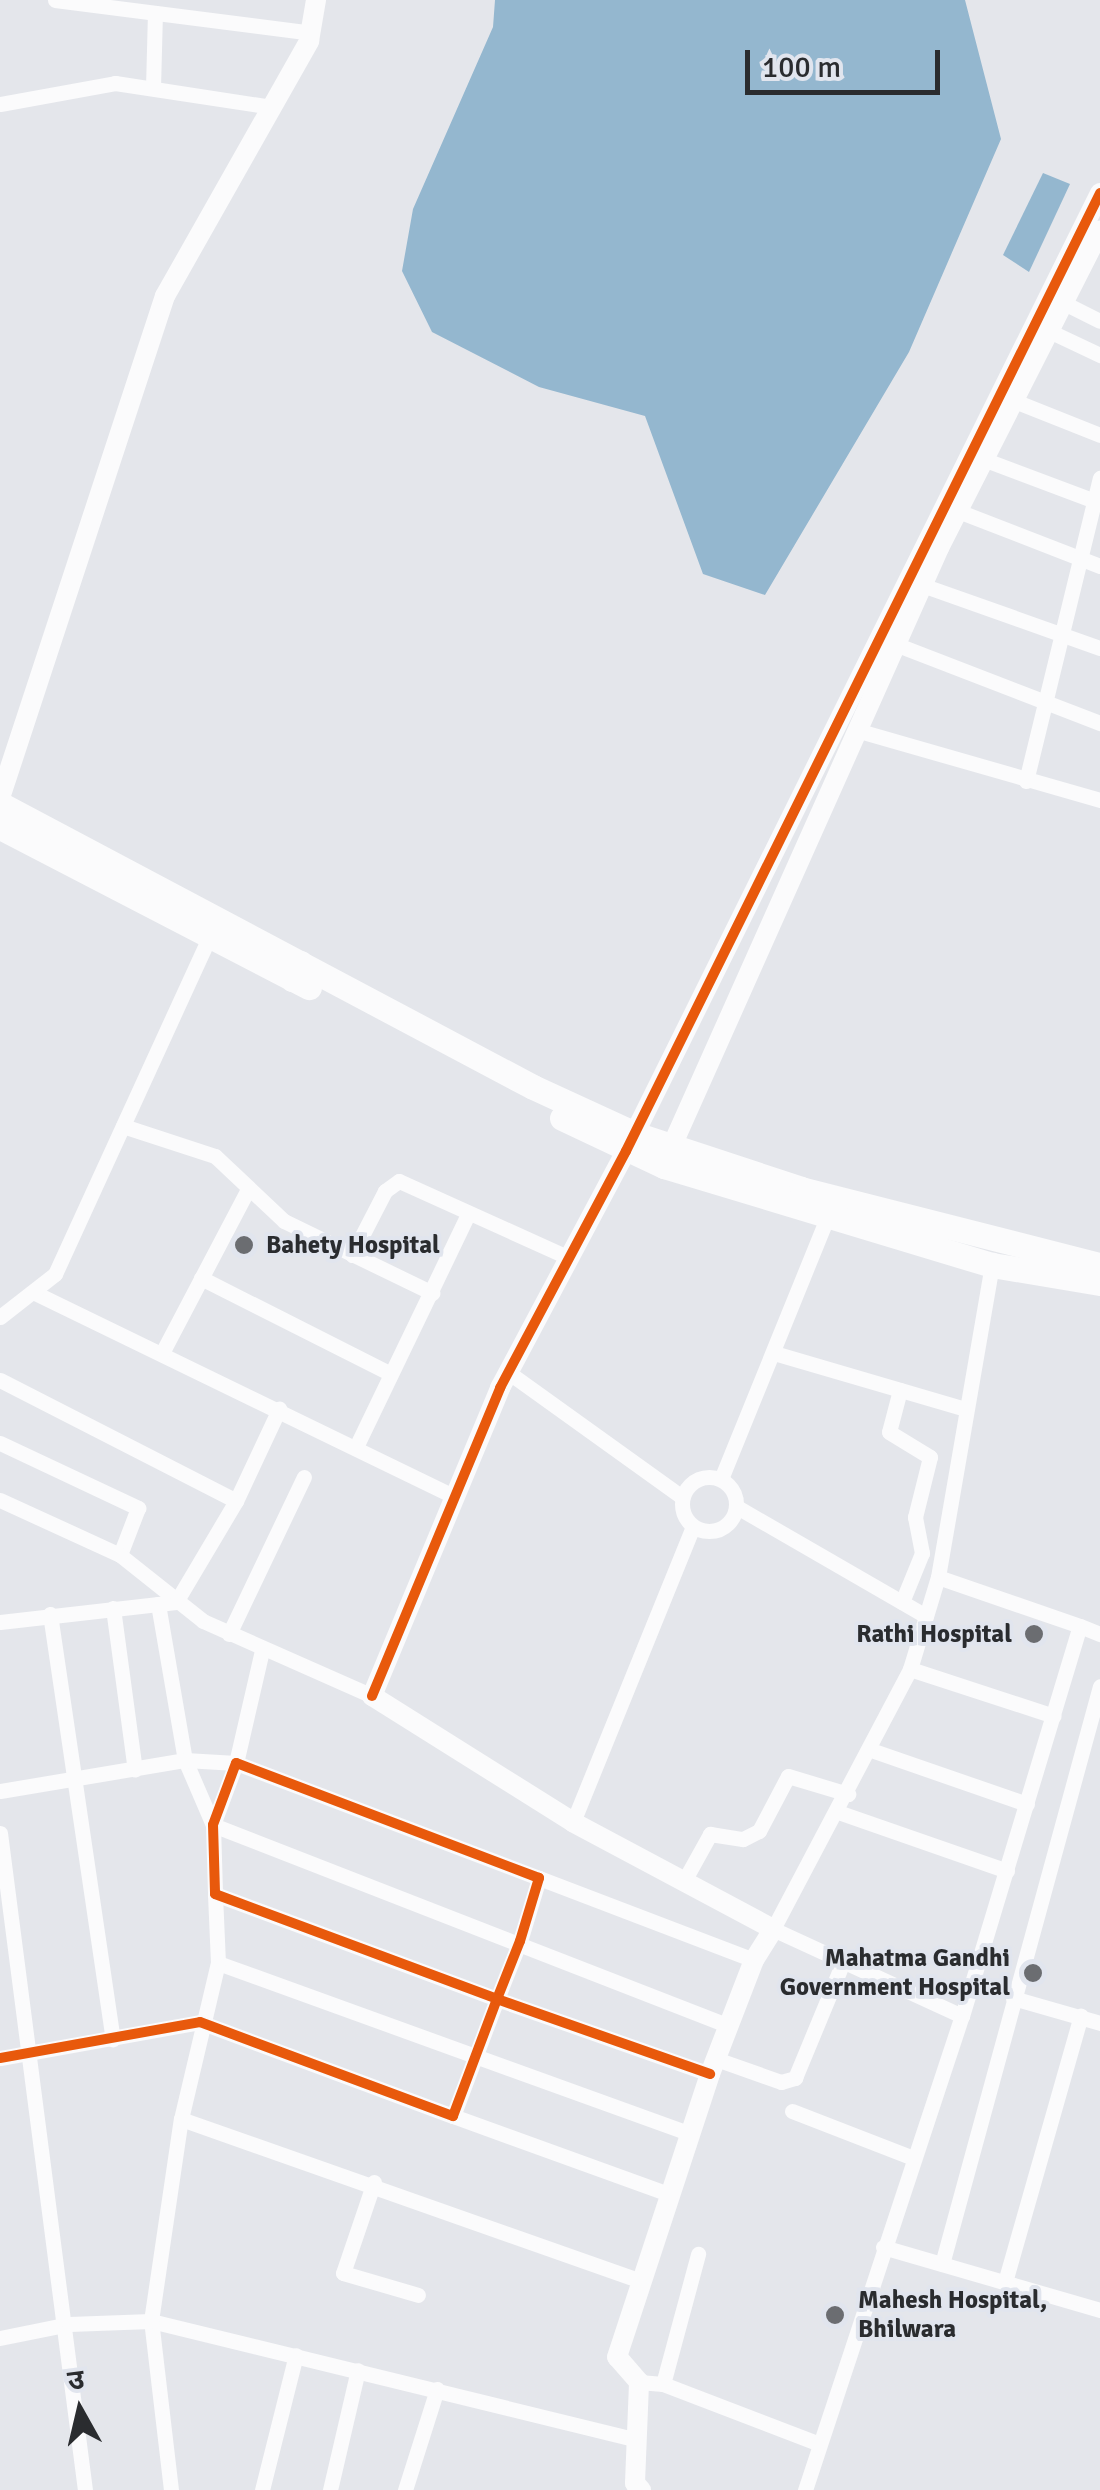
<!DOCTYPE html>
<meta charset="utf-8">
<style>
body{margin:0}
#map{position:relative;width:1100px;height:2490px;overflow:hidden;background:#e4e6eb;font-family:Signika,"Noto Sans Devanagari",sans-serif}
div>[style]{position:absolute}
.water>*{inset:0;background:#94b7cf}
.minor>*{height:15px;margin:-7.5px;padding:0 7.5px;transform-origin:7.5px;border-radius:7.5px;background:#fbfbfc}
.minor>.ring{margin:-7.5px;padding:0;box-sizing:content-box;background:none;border:15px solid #fbfbfc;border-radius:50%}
.tertiary>*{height:20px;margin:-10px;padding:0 10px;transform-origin:10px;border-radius:10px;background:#fbfbfc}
.primary>*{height:25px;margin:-12.5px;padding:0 12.5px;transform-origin:12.5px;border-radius:12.5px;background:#fbfbfc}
.trunk>*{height:25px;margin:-12.5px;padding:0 12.5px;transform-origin:12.5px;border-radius:12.5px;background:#fbfbfc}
.cycleway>*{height:10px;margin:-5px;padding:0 5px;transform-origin:5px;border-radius:5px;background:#e8590c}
.dots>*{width:28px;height:28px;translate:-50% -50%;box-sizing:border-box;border:5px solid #e1e5ee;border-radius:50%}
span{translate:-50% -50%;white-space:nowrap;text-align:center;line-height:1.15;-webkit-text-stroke:8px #e1e5ee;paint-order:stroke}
.poi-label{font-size:25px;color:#2a2c2f;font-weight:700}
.left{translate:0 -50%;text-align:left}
.right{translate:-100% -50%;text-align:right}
.north{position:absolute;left:30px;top:2360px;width:100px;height:100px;-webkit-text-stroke:8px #e1e5ee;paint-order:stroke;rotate:352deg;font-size:28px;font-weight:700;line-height:40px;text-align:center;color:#2a2c2f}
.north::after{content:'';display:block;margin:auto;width:35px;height:45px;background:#2a2c2f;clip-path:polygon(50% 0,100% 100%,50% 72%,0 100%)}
.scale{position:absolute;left:745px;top:50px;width:195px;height:45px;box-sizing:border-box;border:5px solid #2a2c2f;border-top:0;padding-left:12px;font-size:30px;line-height:35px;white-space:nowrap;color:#2a2c2f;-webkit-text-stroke:8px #e1e5ee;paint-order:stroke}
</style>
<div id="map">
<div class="water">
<div style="clip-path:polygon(495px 0,965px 0,1001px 139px,909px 352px,765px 595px,703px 574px,645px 416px,539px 387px,432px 332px,402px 271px,413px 209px,493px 27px)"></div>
<div style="clip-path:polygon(1043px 173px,1070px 184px,1029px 272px,1003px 255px)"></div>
</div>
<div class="minor">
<div style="left:55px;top:0;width:258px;rotate:7.3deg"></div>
<div style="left:153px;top:88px;width:75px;rotate:-88.5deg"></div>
<div style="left:0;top:104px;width:117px;rotate:-10.3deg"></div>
<div style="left:115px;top:83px;width:158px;rotate:8.7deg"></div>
<div style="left:1054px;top:298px;width:51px;rotate:26.6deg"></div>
<div style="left:1047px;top:330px;width:59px;rotate:25.3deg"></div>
<div style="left:1012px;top:400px;width:95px;rotate:21.7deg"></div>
<div style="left:983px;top:459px;width:125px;rotate:20.6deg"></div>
<div style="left:958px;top:511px;width:152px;rotate:21.2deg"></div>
<div style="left:922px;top:585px;width:189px;rotate:19.5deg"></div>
<div style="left:895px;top:644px;width:220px;rotate:21.1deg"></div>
<div style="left:856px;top:730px;width:254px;rotate:16deg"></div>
<div style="left:1026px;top:781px;width:312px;rotate:-76.3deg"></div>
<div style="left:123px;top:1126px;width:97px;rotate:18.1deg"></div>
<div style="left:215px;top:1156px;width:95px;rotate:43.3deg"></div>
<div style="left:284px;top:1221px;width:165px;rotate:25.9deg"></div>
<div style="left:352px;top:1255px;width:72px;rotate:-62.7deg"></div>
<div style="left:385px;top:1191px;width:17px;rotate:-36deg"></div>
<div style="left:399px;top:1181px;width:184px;rotate:24.3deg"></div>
<div style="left:201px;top:1278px;width:211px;rotate:26.8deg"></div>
<div style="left:35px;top:1293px;width:462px;rotate:25.9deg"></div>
<div style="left:0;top:1317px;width:70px;rotate:-38deg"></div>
<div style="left:55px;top:1274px;width:372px;rotate:-65.4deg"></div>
<div style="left:162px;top:1353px;width:185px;rotate:-62.3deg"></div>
<div style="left:774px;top:1353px;width:199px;rotate:16.3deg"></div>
<div style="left:508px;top:1372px;width:214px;rotate:35.7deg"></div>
<div style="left:0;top:1380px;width:265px;rotate:27.1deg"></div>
<div style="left:900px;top:1390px;width:43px;rotate:104.7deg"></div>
<div style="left:889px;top:1432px;width:48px;rotate:31.4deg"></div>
<div style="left:930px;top:1457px;width:62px;rotate:104deg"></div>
<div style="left:915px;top:1517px;width:37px;rotate:79deg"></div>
<div style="left:922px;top:1553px;width:53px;rotate:112.2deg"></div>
<div style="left:0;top:1443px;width:153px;rotate:25.2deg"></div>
<div style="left:138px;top:1508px;width:50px;rotate:111deg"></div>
<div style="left:356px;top:1447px;width:259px;rotate:-64.3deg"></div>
<div class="ring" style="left:682px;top:1477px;width:39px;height:39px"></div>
<div style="left:721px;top:1479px;width:284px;rotate:-67.9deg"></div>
<div style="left:0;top:1500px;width:132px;rotate:24.6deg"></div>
<div style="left:120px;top:1555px;width:106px;rotate:38.5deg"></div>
<div style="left:203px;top:1621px;width:185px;rotate:23.9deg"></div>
<div style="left:737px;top:1507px;width:218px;rotate:30deg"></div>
<div style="left:158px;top:1604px;width:158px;rotate:80.2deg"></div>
<div style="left:185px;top:1760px;width:71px;rotate:66.7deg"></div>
<div style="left:213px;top:1825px;width:554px;rotate:21.28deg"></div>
<div style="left:113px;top:1608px;width:163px;rotate:82.3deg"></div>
<div style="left:50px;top:1614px;width:430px;rotate:81.6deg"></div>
<div style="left:0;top:1622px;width:177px;rotate:-6.5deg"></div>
<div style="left:176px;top:1602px;width:117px;rotate:-59.3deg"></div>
<div style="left:236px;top:1501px;width:102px;rotate:-64.9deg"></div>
<div style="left:1080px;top:1626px;width:22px;rotate:22deg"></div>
<div style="left:229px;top:1634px;width:174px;rotate:-64.5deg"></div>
<div style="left:910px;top:1669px;width:151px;rotate:18.1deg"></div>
<div style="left:871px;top:1750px;width:165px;rotate:19.1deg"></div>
<div style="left:0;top:1791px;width:188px;rotate:-9.5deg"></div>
<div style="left:185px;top:1760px;width:51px;rotate:3.4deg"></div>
<div style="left:236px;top:1763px;width:116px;rotate:-77deg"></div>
<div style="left:838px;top:1812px;width:179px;rotate:19.2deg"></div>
<div style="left:573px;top:1822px;width:318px;rotate:-67.9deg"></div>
<div style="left:0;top:1833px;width:662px;rotate:82.63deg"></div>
<div style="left:539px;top:1878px;width:230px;rotate:20.9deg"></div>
<div style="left:684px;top:1881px;width:54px;rotate:-61deg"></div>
<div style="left:710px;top:1834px;width:33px;rotate:9deg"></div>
<div style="left:743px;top:1839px;width:18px;rotate:-27deg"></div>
<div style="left:759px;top:1831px;width:62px;rotate:-62.2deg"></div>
<div style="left:788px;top:1776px;width:63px;rotate:16.7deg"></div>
<div style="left:218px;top:1963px;width:503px;rotate:19.88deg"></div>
<div style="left:1013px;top:1998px;width:91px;rotate:16deg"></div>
<div style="left:962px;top:2016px;width:208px;rotate:-155.3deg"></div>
<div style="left:773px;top:1929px;width:294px;rotate:-62.2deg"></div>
<div style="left:910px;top:1669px;width:96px;rotate:-73.1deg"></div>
<div style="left:938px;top:1577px;width:322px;rotate:-80.2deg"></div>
<div style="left:0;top:2058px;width:203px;rotate:-10.2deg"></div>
<div style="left:200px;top:2022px;width:270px;rotate:20.4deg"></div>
<div style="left:453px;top:2116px;width:125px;rotate:-69.4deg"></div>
<div style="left:497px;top:1999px;width:62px;rotate:-68.4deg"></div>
<div style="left:520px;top:1941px;width:66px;rotate:-73.2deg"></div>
<div style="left:539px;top:1878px;width:324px;rotate:-159.2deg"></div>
<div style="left:236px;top:1763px;width:66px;rotate:110.4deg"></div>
<div style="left:213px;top:1825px;width:69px;rotate:88.3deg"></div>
<div style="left:215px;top:1894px;width:301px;rotate:20.4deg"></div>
<div style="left:497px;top:1999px;width:226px;rotate:19.4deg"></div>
<div style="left:716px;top:2059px;width:69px;rotate:19.5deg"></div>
<div style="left:781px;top:2082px;width:15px;rotate:-16deg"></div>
<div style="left:795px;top:2078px;width:126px;rotate:-67.5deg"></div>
<div style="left:792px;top:2111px;width:130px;rotate:21.2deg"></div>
<div style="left:453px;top:2116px;width:230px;rotate:19.9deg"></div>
<div style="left:181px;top:2119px;width:485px;rotate:19.4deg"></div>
<div style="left:374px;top:2182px;width:96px;rotate:108.8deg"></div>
<div style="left:343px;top:2273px;width:78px;rotate:16.3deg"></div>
<div style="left:883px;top:2247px;width:226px;rotate:16.2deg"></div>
<div style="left:942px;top:2264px;width:599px;rotate:-74.71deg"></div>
<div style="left:1005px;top:2282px;width:277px;rotate:-74.1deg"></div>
<div style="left:0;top:2338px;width:70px;rotate:-11.5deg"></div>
<div style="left:69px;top:2324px;width:82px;rotate:-2.1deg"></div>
<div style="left:151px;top:2321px;width:501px;rotate:13.73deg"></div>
<div style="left:639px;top:2382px;width:24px;rotate:5deg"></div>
<div style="left:663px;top:2384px;width:167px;rotate:21deg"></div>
<div style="left:663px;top:2384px;width:135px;rotate:-74.9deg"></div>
<div style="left:171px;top:2490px;width:170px;rotate:-96.7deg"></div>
<div style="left:151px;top:2321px;width:204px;rotate:-81.6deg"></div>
<div style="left:181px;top:2119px;width:160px;rotate:-76.7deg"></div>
<div style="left:218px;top:1963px;width:69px;rotate:-92.5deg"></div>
<div style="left:262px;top:2490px;width:139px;rotate:-75.9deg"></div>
<div style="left:330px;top:2490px;width:123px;rotate:-76.9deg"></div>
<div style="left:405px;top:2490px;width:106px;rotate:-72.4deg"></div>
<div style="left:805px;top:2490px;width:499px;rotate:-71.7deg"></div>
<div style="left:962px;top:2016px;width:407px;rotate:-73.2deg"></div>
<div style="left:1080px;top:1626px;width:150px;rotate:-161deg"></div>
</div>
<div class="tertiary">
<div style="left:0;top:798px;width:528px;rotate:-71.81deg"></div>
<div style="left:165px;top:296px;width:293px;rotate:-60.5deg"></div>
<div style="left:309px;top:41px;width:42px;rotate:-80.3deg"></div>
<div style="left:667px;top:1157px;width:667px;rotate:-65.93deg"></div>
<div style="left:939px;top:548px;width:356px;rotate:-63.1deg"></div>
<div style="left:641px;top:2490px;width:9px;rotate:-131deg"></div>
<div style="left:635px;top:2483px;width:101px;rotate:-87.7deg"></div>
<div style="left:639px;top:2382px;width:33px;rotate:-131deg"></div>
<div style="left:617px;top:2357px;width:298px;rotate:-71.8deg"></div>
<div style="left:710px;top:2074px;width:122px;rotate:-68.9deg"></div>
<div style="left:754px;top:1960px;width:36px;rotate:-58deg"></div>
<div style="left:773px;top:1929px;width:227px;rotate:-151.9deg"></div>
<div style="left:573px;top:1822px;width:237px;rotate:-147.9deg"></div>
<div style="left:372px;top:1696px;width:334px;rotate:-67.4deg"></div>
<div style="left:500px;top:1388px;width:268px;rotate:-62deg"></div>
<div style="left:626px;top:1151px;width:1069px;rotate:-63.67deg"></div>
</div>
<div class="primary">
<div style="left:0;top:804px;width:603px;rotate:27.97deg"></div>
<div style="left:533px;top:1087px;width:112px;rotate:24.7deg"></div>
<div style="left:635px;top:1134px;width:175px;rotate:18.3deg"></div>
<div style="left:801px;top:1189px;width:309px;rotate:14.3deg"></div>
<div style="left:0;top:827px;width:348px;rotate:27.4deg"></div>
<div style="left:562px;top:1118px;width:113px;rotate:25.2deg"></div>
<div style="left:664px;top:1166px;width:343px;rotate:16.8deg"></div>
<div style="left:992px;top:1265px;width:109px;rotate:9.5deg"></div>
</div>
<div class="trunk">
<div style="left:292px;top:979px;width:18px;rotate:-63deg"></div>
</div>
<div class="cycleway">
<div style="left:372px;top:1696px;width:334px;rotate:-67.4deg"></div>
<div style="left:500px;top:1388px;width:268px;rotate:-62deg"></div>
<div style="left:626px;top:1151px;width:1069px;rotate:-63.67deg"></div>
<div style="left:0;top:2058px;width:203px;rotate:-10.2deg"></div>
<div style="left:200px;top:2022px;width:270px;rotate:20.4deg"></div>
<div style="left:453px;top:2116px;width:125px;rotate:-69.4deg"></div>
<div style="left:497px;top:1999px;width:62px;rotate:-68.4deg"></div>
<div style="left:520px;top:1941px;width:66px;rotate:-73.2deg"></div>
<div style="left:539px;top:1878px;width:324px;rotate:-159.2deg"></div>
<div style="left:236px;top:1763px;width:66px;rotate:110.4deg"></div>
<div style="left:213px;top:1825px;width:69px;rotate:88.3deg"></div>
<div style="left:215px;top:1894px;width:301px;rotate:20.4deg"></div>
<div style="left:497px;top:1999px;width:226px;rotate:19.4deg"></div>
</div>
<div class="dots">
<div style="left:244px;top:1245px;background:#6b6d71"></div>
<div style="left:1034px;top:1634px;background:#6b6d71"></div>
<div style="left:1033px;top:1973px;background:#6b6d71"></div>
<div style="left:835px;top:2315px;background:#6b6d71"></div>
</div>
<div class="poi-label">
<span class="left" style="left:266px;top:1245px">Bahety Hospital</span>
<span class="right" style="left:1012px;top:1634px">Rathi Hospital</span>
<span class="right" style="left:1010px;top:1973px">Mahatma Gandhi<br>Government Hospital</span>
<span class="left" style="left:858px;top:2315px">Mahesh Hospital,<br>Bhilwara</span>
</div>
<div class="north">उ</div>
<div class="scale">100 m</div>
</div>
